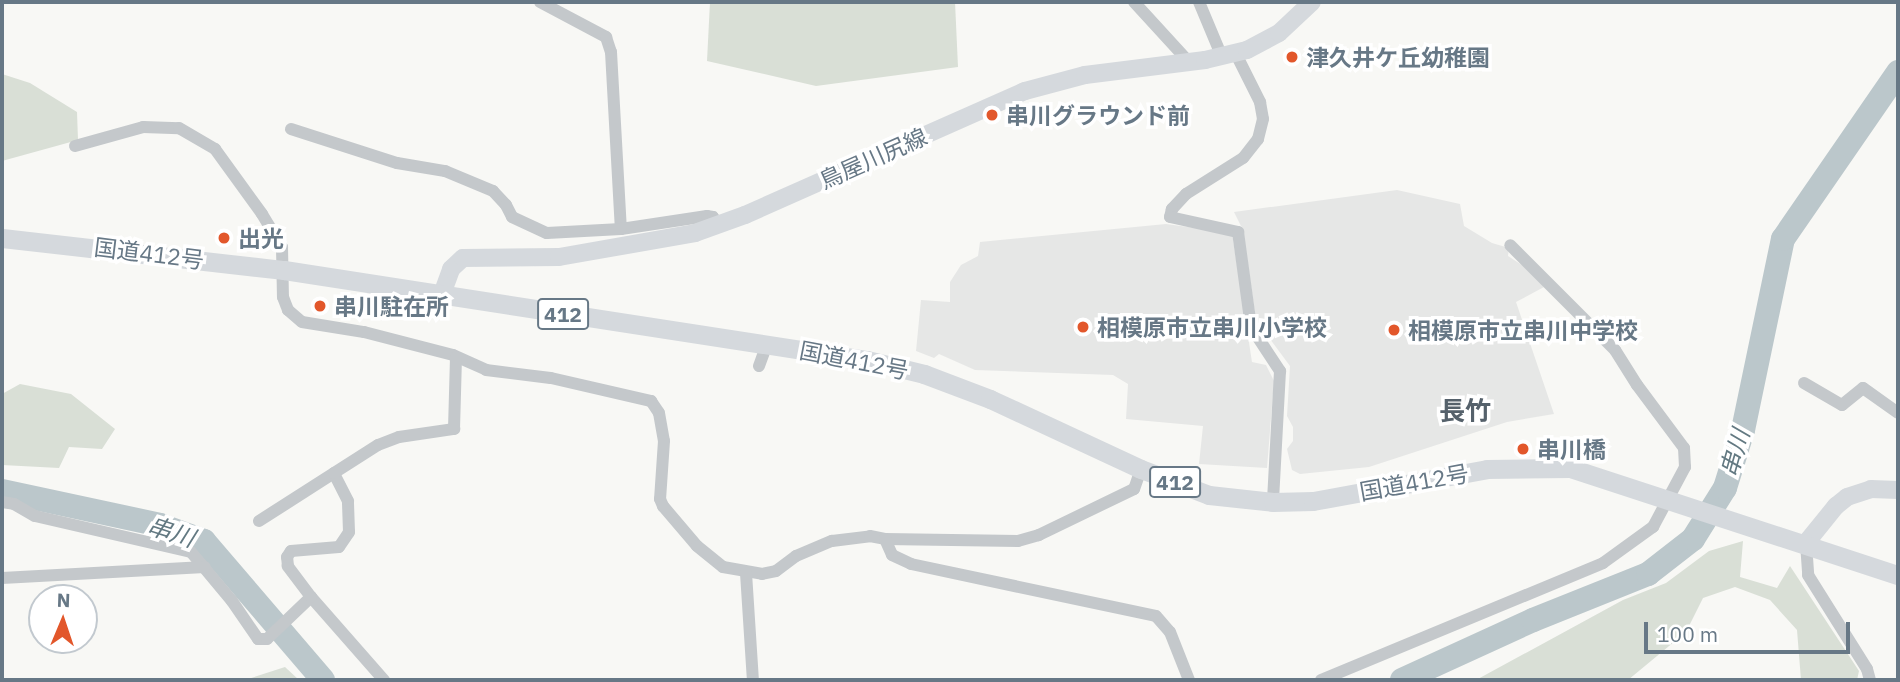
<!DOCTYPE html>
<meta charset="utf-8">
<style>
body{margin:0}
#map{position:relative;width:1900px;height:682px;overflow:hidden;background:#f8f8f5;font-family:"IBM Plex Sans","Noto Sans JP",sans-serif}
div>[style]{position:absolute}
.built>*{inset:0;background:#e6e7e6}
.green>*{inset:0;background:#d9dfd6}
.river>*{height:24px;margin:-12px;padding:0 12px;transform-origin:12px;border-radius:12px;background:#bbc7cb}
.minor>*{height:12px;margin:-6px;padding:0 6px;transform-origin:6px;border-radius:6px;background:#c4c8cb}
.secondary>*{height:18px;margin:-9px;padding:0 9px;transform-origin:9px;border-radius:9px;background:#d5d9dd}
.trunk>*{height:19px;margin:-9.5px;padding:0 9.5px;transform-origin:9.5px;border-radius:9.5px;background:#d5d9dd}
.dots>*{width:19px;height:19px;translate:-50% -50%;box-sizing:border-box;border:4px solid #fff;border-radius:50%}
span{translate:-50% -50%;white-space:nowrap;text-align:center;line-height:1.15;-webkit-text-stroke:7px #fff;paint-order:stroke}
.shield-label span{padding:2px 5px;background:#fff;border:2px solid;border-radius:5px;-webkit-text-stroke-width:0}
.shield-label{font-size:21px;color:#677886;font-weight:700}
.poi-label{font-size:23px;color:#677886;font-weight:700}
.left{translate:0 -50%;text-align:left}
.street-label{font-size:23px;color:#677886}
.water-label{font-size:24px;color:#637982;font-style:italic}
.quarter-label{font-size:26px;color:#55616b;font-weight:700}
.frame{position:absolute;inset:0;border:4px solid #677886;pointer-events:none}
.north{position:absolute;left:28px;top:584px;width:70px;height:70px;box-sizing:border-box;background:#fff;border:2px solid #c2c9cf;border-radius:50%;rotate:2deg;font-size:19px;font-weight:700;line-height:28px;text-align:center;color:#677886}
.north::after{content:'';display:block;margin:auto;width:24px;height:32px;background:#e2572b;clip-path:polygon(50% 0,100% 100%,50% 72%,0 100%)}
.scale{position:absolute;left:1644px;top:622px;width:206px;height:32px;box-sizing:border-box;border:4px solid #677886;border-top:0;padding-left:9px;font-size:21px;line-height:24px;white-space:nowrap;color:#677886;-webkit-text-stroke:5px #fff;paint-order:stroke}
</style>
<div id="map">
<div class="built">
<div style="clip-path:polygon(1397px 190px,1460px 204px,1464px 226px,1492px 243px,1509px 248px,1508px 256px,1534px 273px,1544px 287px,1516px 302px,1554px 414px,1507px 422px,1369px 467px,1300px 474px,1292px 470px,1287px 449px,1293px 441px,1293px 427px,1287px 416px,1290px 366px,1256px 320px,1243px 230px,1234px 212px)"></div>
<div style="clip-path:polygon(1166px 224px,1232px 233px,1252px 362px,1266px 365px,1274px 381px,1267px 468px,1199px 464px,1203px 426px,1126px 419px,1128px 384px,1113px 375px,975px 370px,939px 354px,934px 358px,916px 351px,921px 300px,950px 302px,950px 282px,961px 265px,978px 256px,980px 242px)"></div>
</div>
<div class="green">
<div style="clip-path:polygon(710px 2px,955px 2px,958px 67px,816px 86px,707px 61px)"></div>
<div style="clip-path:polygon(2px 74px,30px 83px,77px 112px,78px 140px,2px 161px)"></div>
<div style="clip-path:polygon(20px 384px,71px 394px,115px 429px,102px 449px,69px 447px,59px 468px,2px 465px,2px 394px)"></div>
<div style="clip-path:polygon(1743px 541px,1740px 577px,1777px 588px,1790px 566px,1859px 671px,1857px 680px,1801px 680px,1797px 630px,1770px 600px,1735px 587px,1703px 598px,1686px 632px,1628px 680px,1476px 680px,1623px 600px,1666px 583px,1709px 551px)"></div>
<div style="clip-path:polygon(285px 667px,299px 680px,245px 680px)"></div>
</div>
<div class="river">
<div style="left:2px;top:491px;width:162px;rotate:12.1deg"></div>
<div style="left:160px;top:525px;width:47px;rotate:20deg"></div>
<div style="left:204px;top:541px;width:183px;rotate:49.4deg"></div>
<div style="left:1402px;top:680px;width:144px;rotate:-24.6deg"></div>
<div style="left:1533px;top:620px;width:124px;rotate:-21.8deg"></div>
<div style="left:1648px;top:574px;width:57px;rotate:-37.9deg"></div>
<div style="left:1693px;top:539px;width:60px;rotate:-57.9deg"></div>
<div style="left:1725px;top:488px;width:61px;rotate:-72.8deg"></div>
<div style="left:1743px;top:430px;width:195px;rotate:-78.2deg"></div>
<div style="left:1783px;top:239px;width:203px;rotate:-55.4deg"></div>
</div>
<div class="minor">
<div style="left:540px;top:2px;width:75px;rotate:27.9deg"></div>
<div style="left:606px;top:37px;width:16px;rotate:72deg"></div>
<div style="left:611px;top:52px;width:177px;rotate:86.8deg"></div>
<div style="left:621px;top:229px;width:87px;rotate:-8.6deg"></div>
<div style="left:707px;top:216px;width:6px;rotate:9deg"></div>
<div style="left:713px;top:217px;width:11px;rotate:56deg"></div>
<div style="left:1134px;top:2px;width:81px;rotate:47.5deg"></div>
<div style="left:1199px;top:2px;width:60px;rotate:67.3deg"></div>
<div style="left:1236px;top:54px;width:54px;rotate:63.4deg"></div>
<div style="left:1260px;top:102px;width:17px;rotate:80deg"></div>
<div style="left:1263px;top:119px;width:21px;rotate:104deg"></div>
<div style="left:1258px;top:139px;width:24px;rotate:128deg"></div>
<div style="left:1243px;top:158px;width:67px;rotate:147.7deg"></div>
<div style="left:1186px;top:194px;width:21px;rotate:133deg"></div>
<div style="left:1172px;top:209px;width:8px;rotate:104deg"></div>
<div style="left:1170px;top:217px;width:70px;rotate:12.4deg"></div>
<div style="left:1238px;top:232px;width:96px;rotate:82.2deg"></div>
<div style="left:1251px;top:327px;width:53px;rotate:56.6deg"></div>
<div style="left:1280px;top:371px;width:131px;rotate:93.1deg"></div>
<div style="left:291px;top:129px;width:111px;rotate:17.8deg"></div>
<div style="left:397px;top:163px;width:49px;rotate:9.5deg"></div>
<div style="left:445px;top:171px;width:52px;rotate:22.6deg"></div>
<div style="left:493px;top:191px;width:19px;rotate:47deg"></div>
<div style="left:506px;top:205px;width:13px;rotate:63deg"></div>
<div style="left:512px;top:217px;width:38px;rotate:25deg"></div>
<div style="left:547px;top:233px;width:74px;rotate:-3.1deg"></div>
<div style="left:75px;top:146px;width:71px;rotate:-15.6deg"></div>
<div style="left:143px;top:127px;width:36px;rotate:2deg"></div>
<div style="left:179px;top:128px;width:42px;rotate:30.3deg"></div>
<div style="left:215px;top:149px;width:80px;rotate:54.1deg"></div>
<div style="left:262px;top:214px;width:39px;rotate:59deg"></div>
<div style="left:282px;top:247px;width:50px;rotate:88.9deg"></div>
<div style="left:283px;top:297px;width:14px;rotate:69deg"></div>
<div style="left:288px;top:310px;width:18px;rotate:41deg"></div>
<div style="left:302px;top:322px;width:63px;rotate:9.2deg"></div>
<div style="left:364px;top:332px;width:92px;rotate:14.5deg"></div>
<div style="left:453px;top:355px;width:36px;rotate:24deg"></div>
<div style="left:486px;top:370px;width:65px;rotate:7deg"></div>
<div style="left:551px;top:378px;width:103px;rotate:13deg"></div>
<div style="left:651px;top:401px;width:14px;rotate:56deg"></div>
<div style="left:659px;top:413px;width:28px;rotate:80deg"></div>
<div style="left:664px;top:441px;width:58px;rotate:93.9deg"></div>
<div style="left:660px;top:499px;width:8px;rotate:67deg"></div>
<div style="left:663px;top:506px;width:52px;rotate:49.6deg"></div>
<div style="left:697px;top:546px;width:33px;rotate:39deg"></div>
<div style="left:723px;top:567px;width:40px;rotate:10deg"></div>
<div style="left:762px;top:574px;width:14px;rotate:-12deg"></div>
<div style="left:776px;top:571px;width:25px;rotate:-37deg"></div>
<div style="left:796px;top:556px;width:39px;rotate:-23deg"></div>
<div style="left:832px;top:541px;width:38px;rotate:-7deg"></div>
<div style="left:870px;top:536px;width:15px;rotate:11deg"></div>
<div style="left:759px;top:366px;width:23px;rotate:-70deg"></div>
<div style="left:1804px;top:383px;width:44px;rotate:30.1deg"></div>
<div style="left:1842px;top:405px;width:27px;rotate:-39deg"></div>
<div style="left:1863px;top:388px;width:43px;rotate:35.5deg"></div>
<div style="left:1141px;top:469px;width:21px;rotate:109deg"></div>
<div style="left:1134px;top:489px;width:106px;rotate:154.2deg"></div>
<div style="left:1039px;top:535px;width:22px;rotate:164deg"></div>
<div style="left:1018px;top:541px;width:133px;rotate:-179.1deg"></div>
<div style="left:885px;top:539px;width:17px;rotate:66deg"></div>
<div style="left:892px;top:555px;width:21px;rotate:25deg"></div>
<div style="left:911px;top:564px;width:250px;rotate:12deg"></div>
<div style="left:1156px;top:616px;width:21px;rotate:49deg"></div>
<div style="left:1170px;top:632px;width:52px;rotate:68.4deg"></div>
<div style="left:2px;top:502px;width:12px;rotate:9deg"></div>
<div style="left:14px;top:504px;width:24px;rotate:30deg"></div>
<div style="left:35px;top:516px;width:160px;rotate:13deg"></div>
<div style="left:191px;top:552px;width:64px;rotate:50.1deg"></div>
<div style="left:232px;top:601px;width:46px;rotate:55.6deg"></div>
<div style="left:258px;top:639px;width:9px"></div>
<div style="left:267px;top:639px;width:61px;rotate:-43.7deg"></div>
<div style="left:311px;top:597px;width:111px;rotate:48.7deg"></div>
<div style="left:259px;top:521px;width:89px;rotate:-32.6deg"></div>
<div style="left:1806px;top:543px;width:32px;rotate:86deg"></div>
<div style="left:1808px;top:575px;width:111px;rotate:57.9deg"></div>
<div style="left:1867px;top:669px;width:11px;rotate:75deg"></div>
<div style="left:746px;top:573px;width:107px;rotate:86.3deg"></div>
<div style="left:2px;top:578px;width:203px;rotate:-3.1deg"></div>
<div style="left:311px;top:597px;width:39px;rotate:-127deg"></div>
<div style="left:288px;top:566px;width:9px;rotate:-96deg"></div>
<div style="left:287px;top:557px;width:7px;rotate:-56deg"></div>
<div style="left:291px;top:551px;width:48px;rotate:-4.8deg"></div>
<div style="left:339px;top:547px;width:18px;rotate:-56deg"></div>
<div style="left:349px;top:532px;width:31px;rotate:-92deg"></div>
<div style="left:348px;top:501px;width:31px;rotate:-117deg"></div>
<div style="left:334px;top:473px;width:52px;rotate:-32.5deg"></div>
<div style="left:378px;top:445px;width:22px;rotate:-21deg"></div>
<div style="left:399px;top:437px;width:56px;rotate:-8.3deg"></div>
<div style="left:454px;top:429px;width:72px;rotate:-88.4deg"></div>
<div style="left:1321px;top:680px;width:305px;rotate:-22.5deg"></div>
<div style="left:1603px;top:563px;width:62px;rotate:-35.8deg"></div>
<div style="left:1653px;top:527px;width:68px;rotate:-61.9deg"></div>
<div style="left:1685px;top:467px;width:19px;rotate:-93deg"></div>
<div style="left:1684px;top:448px;width:79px;rotate:-126.7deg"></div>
<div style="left:1637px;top:385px;width:41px;rotate:-122.2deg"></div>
<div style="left:1615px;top:350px;width:148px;rotate:-135deg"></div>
</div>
<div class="secondary">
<div style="left:441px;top:297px;width:30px;rotate:-70deg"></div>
<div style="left:451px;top:269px;width:16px;rotate:-43deg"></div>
<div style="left:463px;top:258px;width:96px;rotate:-0.6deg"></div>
<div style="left:559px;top:257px;width:138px;rotate:-10deg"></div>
<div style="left:695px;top:233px;width:53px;rotate:-19.8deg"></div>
<div style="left:745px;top:215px;width:306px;rotate:-23.9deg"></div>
<div style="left:1025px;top:91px;width:62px;rotate:-14.9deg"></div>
<div style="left:1085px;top:75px;width:121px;rotate:-7.1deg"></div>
<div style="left:1205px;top:60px;width:43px;rotate:-13.4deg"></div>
<div style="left:1247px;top:50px;width:36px;rotate:-28deg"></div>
<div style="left:1279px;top:33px;width:45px;rotate:-43.2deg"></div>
<div style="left:1806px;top:543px;width:48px;rotate:-51deg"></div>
<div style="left:1836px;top:506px;width:14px;rotate:-39deg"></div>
<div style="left:1847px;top:497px;width:25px;rotate:-18deg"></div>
<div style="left:1871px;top:489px;width:27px;rotate:2deg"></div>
</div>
<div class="trunk">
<div style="left:2px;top:238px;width:284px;rotate:6.5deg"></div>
<div style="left:284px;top:270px;width:590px;rotate:8.78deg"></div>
<div style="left:867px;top:360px;width:59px;rotate:13.8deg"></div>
<div style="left:924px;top:374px;width:71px;rotate:20.7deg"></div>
<div style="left:990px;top:399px;width:166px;rotate:24.9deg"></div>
<div style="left:1141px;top:469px;width:73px;rotate:20.9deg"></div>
<div style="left:1209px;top:495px;width:64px;rotate:6.2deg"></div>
<div style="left:1273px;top:502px;width:40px;rotate:-1.4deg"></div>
<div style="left:1313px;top:501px;width:177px;rotate:-10.4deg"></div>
<div style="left:1487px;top:469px;width:83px;rotate:-0.7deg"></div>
<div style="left:1570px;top:468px;width:345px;rotate:18.1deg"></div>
</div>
<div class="dots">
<div style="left:1292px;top:57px;background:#e2572b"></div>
<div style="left:992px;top:115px;background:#e2572b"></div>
<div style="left:224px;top:238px;background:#e2572b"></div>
<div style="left:320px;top:306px;background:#e2572b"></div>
<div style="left:1083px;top:327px;background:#e2572b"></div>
<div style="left:1394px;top:330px;background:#e2572b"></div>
<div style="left:1523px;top:449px;background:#e2572b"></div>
</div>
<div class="shield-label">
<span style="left:563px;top:314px">412</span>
<span style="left:1175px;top:482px">412</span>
</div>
<div class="poi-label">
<span class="left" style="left:1306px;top:57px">津久井ケ丘幼稚園</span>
<span class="left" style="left:1006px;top:115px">串川グラウンド前</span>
<span class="left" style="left:238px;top:238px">出光</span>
<span class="left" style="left:334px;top:306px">串川駐在所</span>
<span class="left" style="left:1097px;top:327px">相模原市立串川小学校</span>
<span class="left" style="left:1408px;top:330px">相模原市立串川中学校</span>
<span class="left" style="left:1537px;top:449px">串川橋</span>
</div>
<div class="street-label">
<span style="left:873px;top:158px;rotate:-24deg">鳥屋川尻線</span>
<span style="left:149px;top:253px;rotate:7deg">国道412号</span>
<span style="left:854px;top:360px;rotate:11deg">国道412号</span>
<span style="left:1414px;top:482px;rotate:-10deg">国道412号</span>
</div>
<div class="water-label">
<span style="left:1735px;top:453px;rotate:-74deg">串川</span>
<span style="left:171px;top:532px;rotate:18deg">串川</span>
</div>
<div class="quarter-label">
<span style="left:1465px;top:411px">長竹</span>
</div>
<div class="frame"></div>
<div class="north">N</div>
<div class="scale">100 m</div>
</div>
